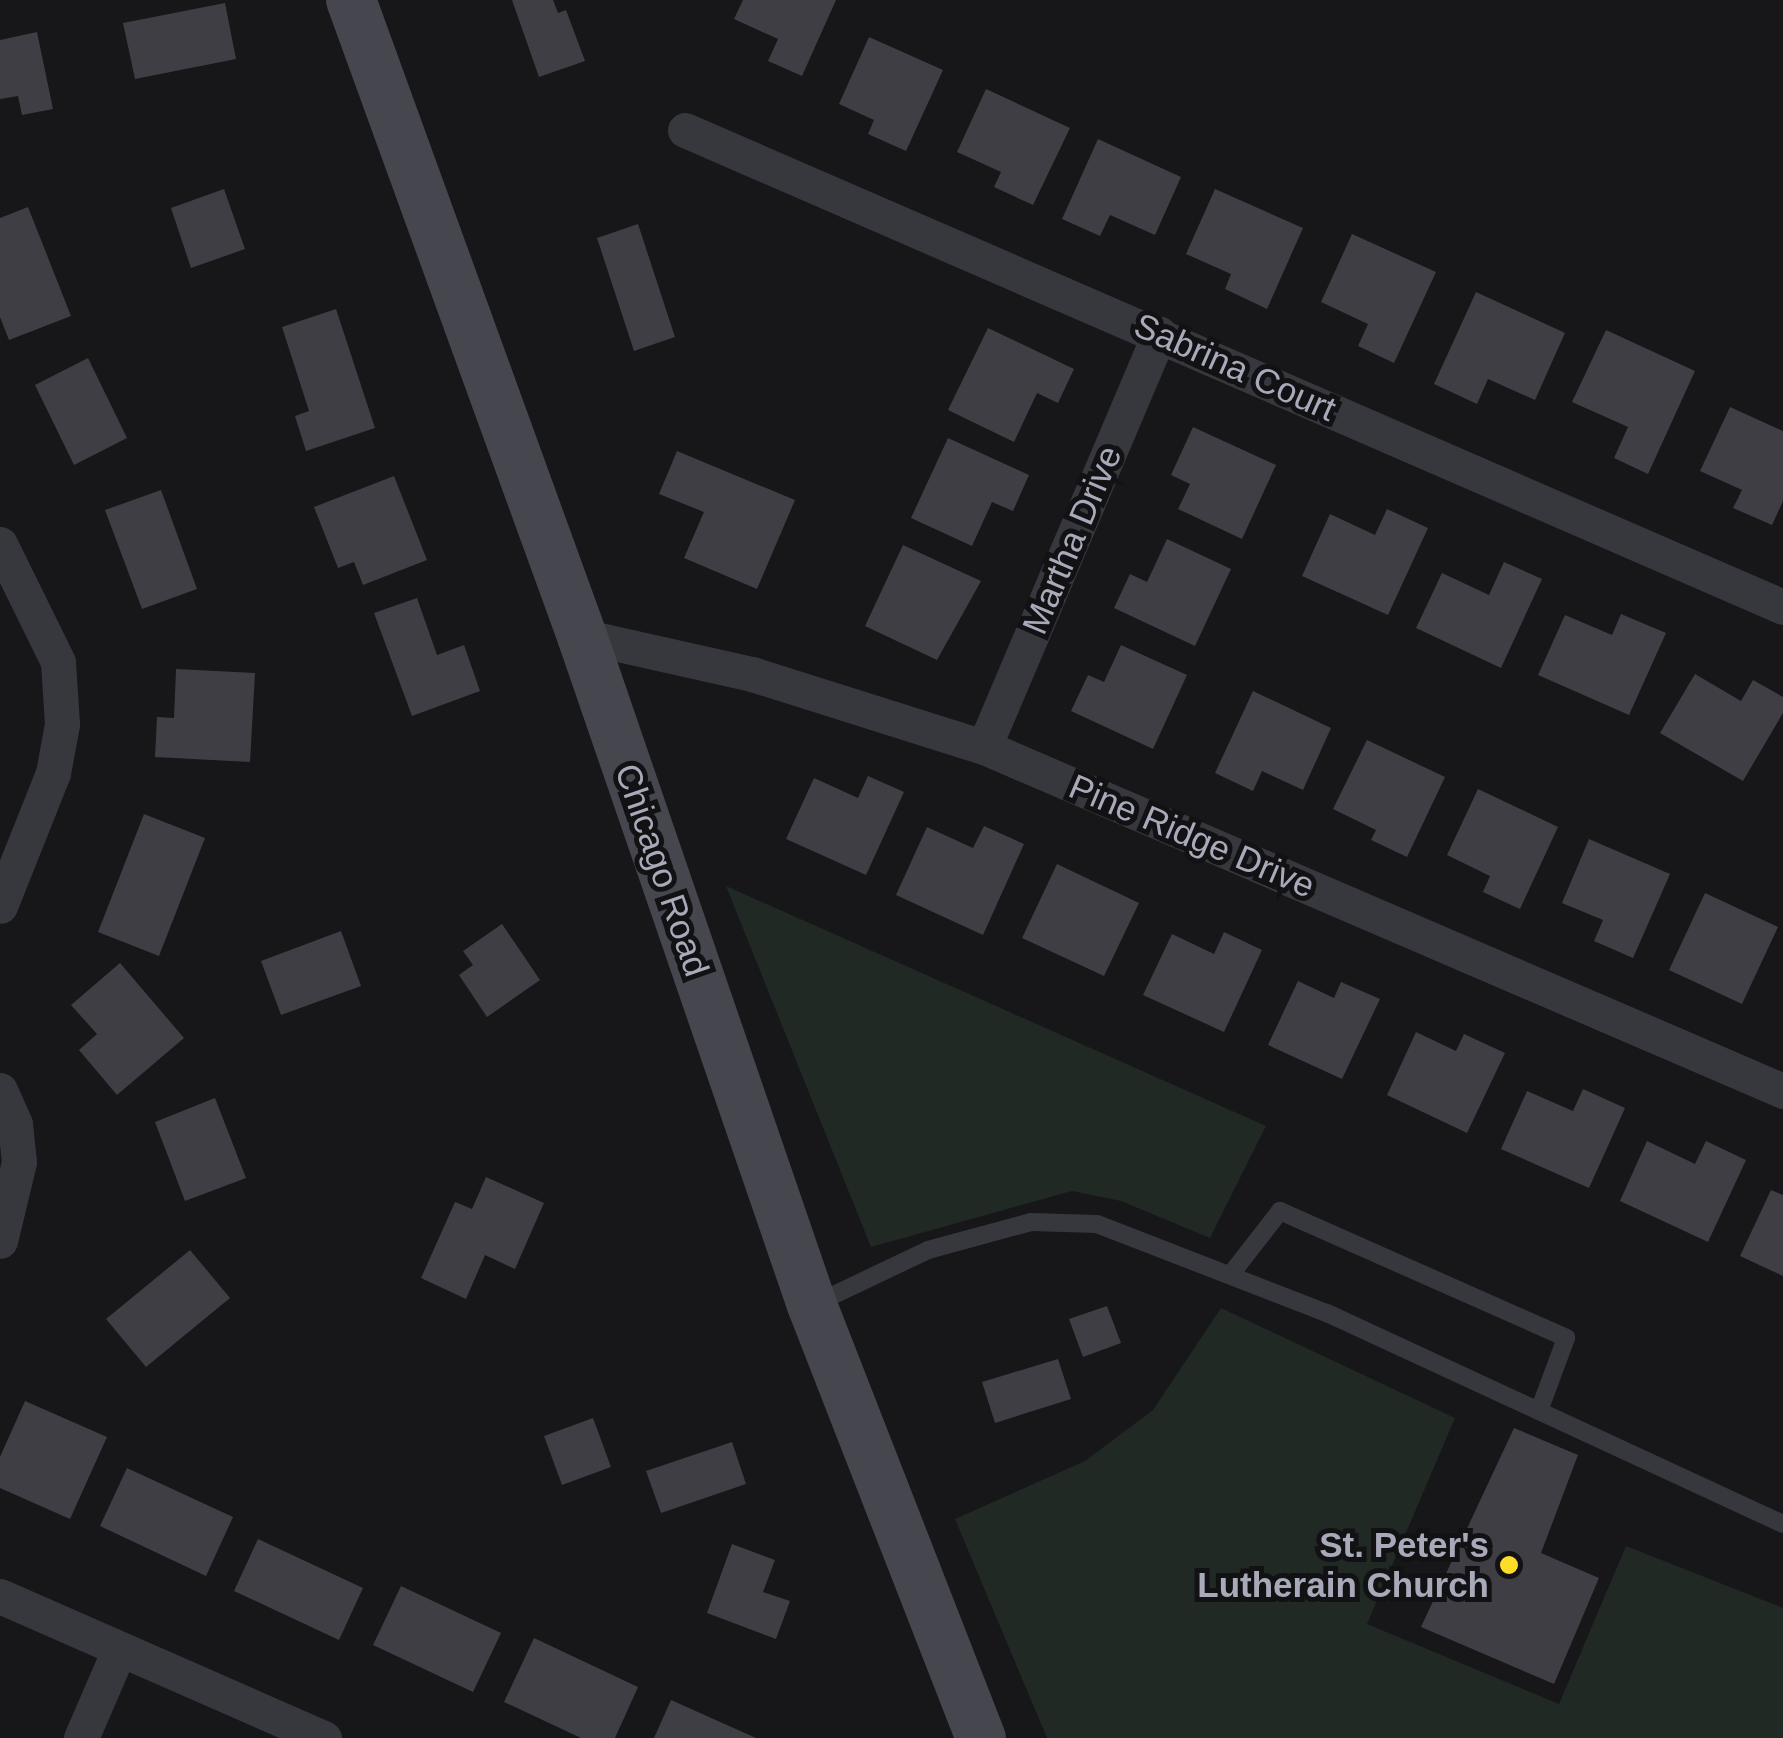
<!DOCTYPE html>
<style>
body{margin:0}
#map{position:relative;width:1783px;height:1738px;overflow:hidden;background:#171719;font-family:Arial,sans-serif}
div>[style]{position:absolute}
.green>*{inset:0;background:#202923}
.building>*{inset:0;background:#3e3e44}
.lane>*{height:18px;margin:-9px;padding:0 9px;transform-origin:9px;border-radius:9px;background:#37373e}
.street>*{height:35px;margin:-17.5px;padding:0 17.5px;transform-origin:17.5px;border-radius:17.5px;background:#37373e}
.secondary>*{height:50px;margin:-25px;padding:0 25px;transform-origin:25px;border-radius:25px;background:#45464e}
.dots>*{width:28px;height:28px;translate:-50% -50%;box-sizing:border-box;border:5px solid #121214;border-radius:50%}
span{translate:-50% -50%;white-space:nowrap;text-align:center;line-height:1.15;-webkit-text-stroke:10px #121214;paint-order:stroke}
.street-label{font-size:35px;color:#a8aaba}
.poi-label{font-size:35px;color:#a8aaba;font-weight:700}
.right{translate:-100% -50%;text-align:right}
</style>
<div id="map">
<div class="green">
<div style="clip-path:polygon(726px 886px,1266px 1126px,1210px 1238px,1121px 1201px,1072px 1191px,871px 1247px)"></div>
<div style="clip-path:polygon(1221px 1308px,1455px 1418px,1367px 1624px,1559px 1704px,1626px 1546px,1783px 1608px,1783px 1738px,1047px 1738px,955px 1519px,1085px 1461px,1153px 1410px)"></div>
</div>
<div class="building">
<div style="clip-path:polygon(512px 0,553px 0,558px 13px,566px 10px,585px 61px,539px 77px)"></div>
<div style="clip-path:polygon(743px 0,836px 0,802px 76px,768px 61px,778px 39px,734px 19px)"></div>
<div style="clip-path:polygon(225px 3px,236px 59px,135px 79px,123px 23px)"></div>
<div style="clip-path:polygon(37px 32px,53px 109px,22px 115px,18px 96px,0 99px,0 40px)"></div>
<div style="clip-path:polygon(869px 37px,943px 70px,906px 151px,868px 134px,874px 120px,839px 104px)"></div>
<div style="clip-path:polygon(986px 89px,1070px 128px,1033px 205px,994px 187px,1001px 172px,957px 152px)"></div>
<div style="clip-path:polygon(1098px 139px,1181px 177px,1155px 235px,1110px 215px,1100px 236px,1062px 219px)"></div>
<div style="clip-path:polygon(224px 189px,245px 249px,191px 268px,171px 208px)"></div>
<div style="clip-path:polygon(1215px 189px,1303px 228px,1267px 309px,1225px 289px,1231px 274px,1186px 254px)"></div>
<div style="clip-path:polygon(28px 207px,71px 316px,9px 340px,0 317px,0 218px)"></div>
<div style="clip-path:polygon(638px 224px,675px 337px,634px 351px,597px 238px)"></div>
<div style="clip-path:polygon(1352px 234px,1436px 272px,1394px 363px,1358px 346px,1368px 324px,1321px 302px)"></div>
<div style="clip-path:polygon(1476px 292px,1565px 333px,1535px 400px,1488px 379px,1477px 404px,1434px 384px)"></div>
<div style="clip-path:polygon(336px 309px,375px 428px,306px 451px,295px 416px,309px 411px,282px 327px)"></div>
<div style="clip-path:polygon(988px 328px,1074px 369px,1058px 403px,1037px 393px,1014px 442px,948px 410px)"></div>
<div style="clip-path:polygon(1606px 330px,1695px 371px,1648px 474px,1614px 458px,1628px 427px,1572px 402px)"></div>
<div style="clip-path:polygon(88px 358px,127px 438px,74px 465px,35px 385px)"></div>
<div style="clip-path:polygon(1730px 407px,1783px 431px,1783px 501px,1772px 525px,1733px 508px,1742px 490px,1700px 471px)"></div>
<div style="clip-path:polygon(1193px 427px,1276px 465px,1242px 539px,1178px 509px,1190px 484px,1171px 475px)"></div>
<div style="clip-path:polygon(948px 438px,1029px 475px,1013px 511px,992px 502px,972px 546px,911px 518px)"></div>
<div style="clip-path:polygon(677px 451px,795px 500px,757px 589px,684px 558px,704px 512px,659px 494px)"></div>
<div style="clip-path:polygon(394px 476px,427px 560px,363px 585px,354px 562px,338px 568px,314px 507px)"></div>
<div style="clip-path:polygon(161px 490px,197px 589px,142px 609px,105px 510px)"></div>
<div style="clip-path:polygon(1387px 509px,1428px 528px,1388px 615px,1302px 576px,1330px 514px,1375px 535px)"></div>
<div style="clip-path:polygon(1167px 539px,1231px 569px,1195px 646px,1114px 608px,1130px 574px,1147px 582px)"></div>
<div style="clip-path:polygon(903px 545px,981px 581px,937px 660px,865px 626px)"></div>
<div style="clip-path:polygon(1504px 562px,1542px 579px,1501px 668px,1416px 628px,1442px 573px,1489px 595px)"></div>
<div style="clip-path:polygon(417px 598px,437px 655px,464px 645px,480px 691px,412px 716px,374px 613px)"></div>
<div style="clip-path:polygon(1621px 614px,1666px 633px,1629px 715px,1538px 675px,1565px 615px,1612px 635px)"></div>
<div style="clip-path:polygon(1121px 645px,1187px 675px,1153px 749px,1071px 711px,1088px 675px,1104px 682px)"></div>
<div style="clip-path:polygon(176px 669px,255px 673px,250px 762px,155px 757px,157px 717px,174px 718px)"></div>
<div style="clip-path:polygon(1695px 674px,1741px 701px,1753px 680px,1783px 697px,1783px 713px,1743px 781px,1660px 733px)"></div>
<div style="clip-path:polygon(1253px 691px,1331px 728px,1303px 790px,1262px 771px,1253px 791px,1215px 773px)"></div>
<div style="clip-path:polygon(1367px 740px,1445px 777px,1407px 857px,1371px 840px,1376px 830px,1333px 809px)"></div>
<div style="clip-path:polygon(868px 776px,904px 792px,866px 875px,786px 839px,814px 778px,858px 798px)"></div>
<div style="clip-path:polygon(1478px 789px,1558px 827px,1520px 909px,1483px 892px,1490px 876px,1447px 855px)"></div>
<div style="clip-path:polygon(144px 814px,205px 838px,159px 956px,98px 932px)"></div>
<div style="clip-path:polygon(984px 826px,1024px 844px,983px 935px,896px 895px,927px 827px,973px 848px)"></div>
<div style="clip-path:polygon(1589px 839px,1670px 874px,1633px 958px,1594px 941px,1603px 920px,1562px 903px)"></div>
<div style="clip-path:polygon(1057px 864px,1139px 903px,1104px 976px,1022px 938px)"></div>
<div style="clip-path:polygon(1705px 893px,1778px 927px,1742px 1004px,1669px 970px)"></div>
<div style="clip-path:polygon(502px 924px,540px 980px,487px 1017px,459px 975px,473px 965px,463px 951px)"></div>
<div style="clip-path:polygon(341px 931px,361px 986px,281px 1015px,261px 961px)"></div>
<div style="clip-path:polygon(1224px 932px,1262px 950px,1224px 1032px,1143px 995px,1172px 934px,1214px 954px)"></div>
<div style="clip-path:polygon(120px 963px,184px 1038px,117px 1095px,79px 1050px,97px 1034px,71px 1005px)"></div>
<div style="clip-path:polygon(1298px 981px,1334px 998px,1341px 982px,1380px 999px,1342px 1079px,1268px 1045px)"></div>
<div style="clip-path:polygon(1416px 1032px,1456px 1051px,1464px 1034px,1505px 1053px,1467px 1133px,1387px 1095px)"></div>
<div style="clip-path:polygon(1583px 1089px,1625px 1108px,1589px 1188px,1501px 1149px,1527px 1091px,1573px 1111px)"></div>
<div style="clip-path:polygon(215px 1098px,246px 1178px,185px 1201px,155px 1122px)"></div>
<div style="clip-path:polygon(1647px 1141px,1695px 1164px,1706px 1141px,1746px 1160px,1708px 1242px,1620px 1201px)"></div>
<div style="clip-path:polygon(486px 1177px,544px 1203px,515px 1269px,485px 1255px,466px 1299px,421px 1278px,455px 1202px,472px 1209px)"></div>
<div style="clip-path:polygon(1771px 1190px,1783px 1195px,1783px 1276px,1740px 1256px)"></div>
<div style="clip-path:polygon(190px 1250px,230px 1298px,146px 1367px,106px 1319px)"></div>
<div style="clip-path:polygon(1107px 1306px,1121px 1343px,1083px 1357px,1069px 1319px)"></div>
<div style="clip-path:polygon(1058px 1359px,1071px 1399px,995px 1423px,982px 1382px)"></div>
<div style="clip-path:polygon(25px 1401px,107px 1437px,70px 1519px,0 1488px,0 1457px)"></div>
<div style="clip-path:polygon(593px 1418px,611px 1467px,562px 1485px,544px 1436px)"></div>
<div style="clip-path:polygon(1514px 1428px,1578px 1455px,1541px 1553px,1599px 1578px,1554px 1684px,1421px 1627px)"></div>
<div style="clip-path:polygon(732px 1442px,746px 1484px,661px 1513px,646px 1471px)"></div>
<div style="clip-path:polygon(127px 1468px,233px 1517px,206px 1576px,100px 1526px)"></div>
<div style="clip-path:polygon(258px 1539px,363px 1588px,339px 1640px,234px 1591px)"></div>
<div style="clip-path:polygon(732px 1544px,775px 1560px,763px 1592px,790px 1601px,776px 1639px,707px 1613px)"></div>
<div style="clip-path:polygon(401px 1586px,501px 1633px,473px 1692px,373px 1645px)"></div>
<div style="clip-path:polygon(534px 1638px,638px 1687px,615px 1738px,581px 1738px,504px 1702px)"></div>
<div style="clip-path:polygon(671px 1700px,756px 1738px,654px 1738px)"></div>
</div>
<div class="lane">
<div style="left:1231px;top:1274px;width:80px;rotate:-52.1deg"></div>
<div style="left:1280px;top:1211px;width:313px;rotate:23.9deg"></div>
<div style="left:1566px;top:1338px;width:78px;rotate:110.3deg"></div>
<div style="left:817px;top:1303px;width:123px;rotate:-25.5deg"></div>
<div style="left:928px;top:1250px;width:107px;rotate:-15.2deg"></div>
<div style="left:1031px;top:1222px;width:66px;rotate:1.7deg"></div>
<div style="left:1097px;top:1224px;width:247px;rotate:21.2deg"></div>
<div style="left:1327px;top:1313px;width:502px;rotate:24.83deg"></div>
</div>
<div class="street">
<div style="left:685px;top:130px;width:1197px;rotate:23.48deg"></div>
<div style="left:0;top:544px;width:131px;rotate:63.8deg"></div>
<div style="left:58px;top:662px;width:62px;rotate:86.3deg"></div>
<div style="left:62px;top:724px;width:50px;rotate:100.4deg"></div>
<div style="left:53px;top:773px;width:143px;rotate:111.7deg"></div>
<div style="left:582px;top:636px;width:174px;rotate:12.6deg"></div>
<div style="left:752px;top:674px;width:243px;rotate:17.5deg"></div>
<div style="left:984px;top:747px;width:870px;rotate:23.29deg"></div>
<div style="left:984px;top:747px;width:449px;rotate:-67deg"></div>
<div style="left:0;top:1090px;width:37px;rotate:66deg"></div>
<div style="left:15px;top:1124px;width:38px;rotate:84deg"></div>
<div style="left:19px;top:1162px;width:81px;rotate:103.5deg"></div>
<div style="left:0;top:1596px;width:354px;rotate:23.7deg"></div>
<div style="left:81px;top:1738px;width:96px;rotate:-66.6deg"></div>
</div>
<div class="secondary">
<div style="left:351px;top:0;width:677px;rotate:70.04deg"></div>
<div style="left:582px;top:636px;width:707px;rotate:71.03deg"></div>
<div style="left:812px;top:1305px;width:465px;rotate:68.7deg"></div>
</div>
<div class="dots">
<div style="left:1509px;top:1565px;background:#fedd29"></div>
</div>
<div class="street-label">
<span style="left:1235px;top:367px;rotate:24deg">Sabrina Court</span>
<span style="left:1072px;top:540px;rotate:-67deg">Martha Drive</span>
<span style="left:1192px;top:836px;rotate:23deg">Pine Ridge Drive</span>
<span style="left:662px;top:870px;rotate:71deg">Chicago Road</span>
</div>
<div class="poi-label">
<span class="right" style="left:1489px;top:1565px">St. Peter's<br>Lutherain Church</span>
</div>
</div>
